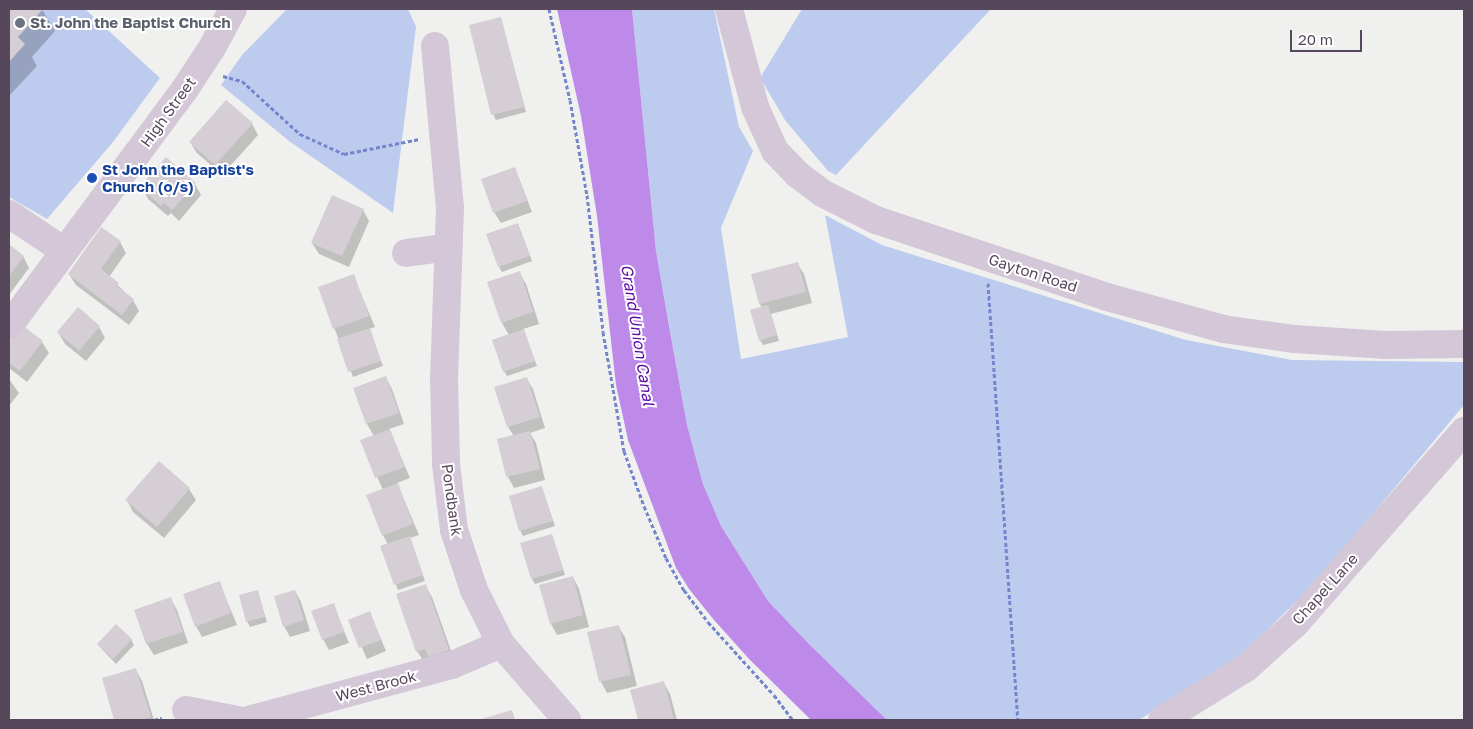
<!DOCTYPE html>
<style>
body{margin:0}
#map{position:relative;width:1473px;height:729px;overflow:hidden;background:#f0f1ee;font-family:"Golos Text",sans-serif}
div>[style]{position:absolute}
.green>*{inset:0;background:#bdccee}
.water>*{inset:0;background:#bd8aea}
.shadow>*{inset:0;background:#0003}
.building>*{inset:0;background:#d5ced5}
.path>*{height:3px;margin-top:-1.5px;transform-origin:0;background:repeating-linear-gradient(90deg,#7585cb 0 4px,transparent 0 6.5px)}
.minor>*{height:28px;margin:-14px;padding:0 14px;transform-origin:14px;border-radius:14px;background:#d4c8d8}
.dots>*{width:14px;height:14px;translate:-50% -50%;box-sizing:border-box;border:2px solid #fff;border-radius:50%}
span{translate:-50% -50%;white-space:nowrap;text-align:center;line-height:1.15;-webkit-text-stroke:4px #fff;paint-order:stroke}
.worship-label{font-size:15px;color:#5b616d;font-weight:700}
.left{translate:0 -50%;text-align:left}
.street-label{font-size:15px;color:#57475b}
.transit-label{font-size:15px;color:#164399;font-weight:700}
.water-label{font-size:16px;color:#5e0ea6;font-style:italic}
.frame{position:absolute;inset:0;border:10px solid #57475b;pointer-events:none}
.scale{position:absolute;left:1290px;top:30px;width:72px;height:22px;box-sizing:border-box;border:2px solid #57475b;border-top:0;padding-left:6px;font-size:15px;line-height:18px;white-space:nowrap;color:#57475b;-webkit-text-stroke:4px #fff;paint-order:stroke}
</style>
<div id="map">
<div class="green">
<div style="clip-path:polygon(9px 9px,85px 9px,160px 78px,113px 142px,47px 219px,9px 197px)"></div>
<div style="clip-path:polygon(287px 9px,408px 9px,416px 27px,393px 213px,289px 141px,221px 85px,242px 55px)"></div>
<div style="clip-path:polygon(632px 9px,714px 9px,739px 127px,753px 151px,721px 228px,741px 359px,848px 337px,825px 215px,882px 245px,1186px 340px,1292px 360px,1464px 362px,1464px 405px,1316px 582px,1240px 657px,1139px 720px,887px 720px,809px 644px,768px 601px,721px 526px,703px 484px,687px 425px,656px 251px)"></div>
<div style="clip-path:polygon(802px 9px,991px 9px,836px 175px,828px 171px,785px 120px,760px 78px)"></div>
</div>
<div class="water">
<div style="clip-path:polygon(557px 9px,632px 9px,656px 251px,670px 331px,687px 425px,703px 484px,721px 526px,768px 601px,809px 644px,887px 720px,811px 720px,750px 660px,714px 620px,689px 589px,676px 568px,628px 440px,616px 385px,597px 216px,581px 116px)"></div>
</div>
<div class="shadow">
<div style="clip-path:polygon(9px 9px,42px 9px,55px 31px,32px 57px,37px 66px,9px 96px)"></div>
<div style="clip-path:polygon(501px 19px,526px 112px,496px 120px,493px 114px)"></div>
<div style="clip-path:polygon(252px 124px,258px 135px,222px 175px,197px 153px,190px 142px)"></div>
<div style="clip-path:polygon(515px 168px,532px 212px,501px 223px,494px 212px)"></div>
<div style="clip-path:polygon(195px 184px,201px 195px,179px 221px,171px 213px,168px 216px,148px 199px,142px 187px)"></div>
<div style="clip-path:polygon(363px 210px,369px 221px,349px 267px,319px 254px,312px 243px)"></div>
<div style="clip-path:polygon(518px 224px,532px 261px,502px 272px,499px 267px)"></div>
<div style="clip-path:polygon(120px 242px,126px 253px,109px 277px,133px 300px,139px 311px,129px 325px,76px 285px,69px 274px)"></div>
<div style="clip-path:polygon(9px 246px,23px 256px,29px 268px,9px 295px)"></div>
<div style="clip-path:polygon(797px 263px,804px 274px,812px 303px,771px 314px,779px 341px,763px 345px,760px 340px,762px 308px,760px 304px)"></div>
<div style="clip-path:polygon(519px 273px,526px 284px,539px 324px,523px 329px,537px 366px,507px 376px,504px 371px,509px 335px,502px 323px,488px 283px)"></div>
<div style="clip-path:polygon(353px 275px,375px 327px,369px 329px,383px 366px,353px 377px,319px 288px)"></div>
<div style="clip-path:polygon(23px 327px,42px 342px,49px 353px,27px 382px,9px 368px,9px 345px)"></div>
<div style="clip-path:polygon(99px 327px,105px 338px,86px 361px,65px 344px,58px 332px)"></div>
<div style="clip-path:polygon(386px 378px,392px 389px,404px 424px,389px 429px,410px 478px,397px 483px,419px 535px,410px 538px,425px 581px,398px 590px,382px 547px,388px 545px,383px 535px,383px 490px,361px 441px,374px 436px,367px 424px)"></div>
<div style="clip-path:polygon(526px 378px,533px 389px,545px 428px,530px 433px,536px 443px,545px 480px,514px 488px,508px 477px,499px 440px,514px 436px,508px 427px,496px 388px)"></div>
<div style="clip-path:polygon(9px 379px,19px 393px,9px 406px)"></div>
<div style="clip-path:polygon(542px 488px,555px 526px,523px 536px,520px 530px)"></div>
<div style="clip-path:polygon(189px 489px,196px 500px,164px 538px,133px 512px,127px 500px)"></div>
<div style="clip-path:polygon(552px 535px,565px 575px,535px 584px,532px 579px)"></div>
<div style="clip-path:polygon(573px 577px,579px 589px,589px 627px,557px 635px,551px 624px)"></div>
<div style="clip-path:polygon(219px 582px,237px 625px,202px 637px,196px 626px)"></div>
<div style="clip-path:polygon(425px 585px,432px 597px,455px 662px,424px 662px,417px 651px)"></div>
<div style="clip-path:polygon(257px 591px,267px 622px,250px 627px,247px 621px)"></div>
<div style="clip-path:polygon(295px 591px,301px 602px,310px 631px,290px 637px,284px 626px)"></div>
<div style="clip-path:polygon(171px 599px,177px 610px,188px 643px,154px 655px,147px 644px,136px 610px)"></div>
<div style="clip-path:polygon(333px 604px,349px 643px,329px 650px,323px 639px)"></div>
<div style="clip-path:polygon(370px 613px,386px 651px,367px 659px,350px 621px)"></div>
<div style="clip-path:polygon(618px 626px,625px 637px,637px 686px,607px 693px,601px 682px,589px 633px)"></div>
<div style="clip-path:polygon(131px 639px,134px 645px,116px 664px,98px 645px)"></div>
<div style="clip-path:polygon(136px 670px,142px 681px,154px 720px,115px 720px,103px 679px)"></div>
<div style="clip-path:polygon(664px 683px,670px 694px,677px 720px,639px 720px,632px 691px)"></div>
</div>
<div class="building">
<div style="clip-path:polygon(9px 9px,43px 9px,18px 37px,25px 44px,9px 62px)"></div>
<div style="clip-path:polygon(501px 17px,524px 107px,491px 115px,469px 25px)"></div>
<div style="clip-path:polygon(226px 100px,253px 123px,215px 165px,189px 142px)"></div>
<div style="clip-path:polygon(166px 157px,196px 183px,172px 210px,164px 203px,161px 206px,140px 187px)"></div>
<div style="clip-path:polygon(515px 167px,527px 201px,493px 213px,481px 179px)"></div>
<div style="clip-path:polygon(332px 195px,364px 209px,342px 256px,311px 243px)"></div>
<div style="clip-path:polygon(518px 223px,530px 256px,498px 267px,486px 234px)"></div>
<div style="clip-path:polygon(101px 227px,121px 241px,101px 269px,119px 283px,116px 286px,134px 299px,122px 315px,68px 274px)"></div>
<div style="clip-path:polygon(9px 244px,24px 256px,9px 276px)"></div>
<div style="clip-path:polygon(798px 262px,806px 292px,759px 304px,751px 274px)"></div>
<div style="clip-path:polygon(520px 271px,533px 312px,501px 323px,487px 282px)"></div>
<div style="clip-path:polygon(354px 274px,369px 316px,333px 329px,318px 287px)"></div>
<div style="clip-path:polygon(768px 305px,777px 335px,759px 341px,750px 310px)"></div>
<div style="clip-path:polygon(78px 307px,100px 326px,79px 351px,57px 332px)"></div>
<div style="clip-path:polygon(22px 325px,43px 341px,20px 371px,9px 363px,9px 343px)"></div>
<div style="clip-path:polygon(370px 328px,381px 361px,348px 372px,337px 339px)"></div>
<div style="clip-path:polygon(524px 329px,535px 361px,503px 372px,492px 340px)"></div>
<div style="clip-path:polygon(386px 376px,399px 413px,366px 424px,353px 388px)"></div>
<div style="clip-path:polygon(527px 377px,540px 417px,507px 427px,494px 387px)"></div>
<div style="clip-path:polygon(390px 429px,405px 467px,375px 478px,360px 440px)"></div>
<div style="clip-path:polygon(530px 431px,540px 469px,506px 477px,497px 439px)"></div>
<div style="clip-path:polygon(159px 461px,190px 488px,157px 527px,125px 500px)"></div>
<div style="clip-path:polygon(398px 483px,413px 524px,382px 536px,366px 495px)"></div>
<div style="clip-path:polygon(542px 486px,553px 521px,519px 531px,509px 496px)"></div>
<div style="clip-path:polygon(552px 534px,563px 570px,531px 579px,520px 543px)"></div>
<div style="clip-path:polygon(410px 536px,423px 575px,394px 585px,380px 546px)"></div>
<div style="clip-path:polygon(573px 576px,583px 615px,550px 624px,539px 585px)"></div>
<div style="clip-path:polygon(220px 581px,231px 613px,195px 627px,183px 594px)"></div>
<div style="clip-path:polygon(426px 584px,449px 650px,428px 657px,425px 649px,416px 652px,396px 594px)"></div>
<div style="clip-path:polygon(258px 590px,265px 617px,246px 622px,239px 595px)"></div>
<div style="clip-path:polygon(295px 590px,304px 620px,283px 627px,274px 596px)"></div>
<div style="clip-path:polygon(171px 597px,183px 632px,146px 644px,134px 610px)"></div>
<div style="clip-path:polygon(334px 603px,344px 632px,322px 640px,311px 611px)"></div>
<div style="clip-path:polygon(370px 611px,381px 640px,359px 648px,348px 620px)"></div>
<div style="clip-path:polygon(116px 624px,132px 639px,113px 659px,97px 644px)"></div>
<div style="clip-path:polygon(619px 625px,631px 675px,599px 682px,587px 632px)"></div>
<div style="clip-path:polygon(136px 668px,151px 717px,141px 720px,114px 720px,102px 678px)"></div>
<div style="clip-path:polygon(664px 681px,674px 720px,638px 720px,630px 690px)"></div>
<div style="clip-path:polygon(512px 710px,515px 720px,478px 720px)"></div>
</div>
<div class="path">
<div style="left:549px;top:9px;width:93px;rotate:77deg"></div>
<div style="left:570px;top:100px;width:97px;rotate:79.9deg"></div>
<div style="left:587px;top:195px;width:138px;rotate:83.3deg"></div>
<div style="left:603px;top:332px;width:121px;rotate:80deg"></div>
<div style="left:624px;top:451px;width:59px;rotate:70deg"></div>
<div style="left:644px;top:506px;width:56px;rotate:67.1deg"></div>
<div style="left:666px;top:558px;width:37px;rotate:61deg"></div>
<div style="left:684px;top:590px;width:40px;rotate:53deg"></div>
<div style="left:708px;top:622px;width:98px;rotate:47.9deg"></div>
<div style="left:774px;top:695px;width:31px;rotate:53deg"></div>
<div style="left:223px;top:76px;width:20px;rotate:15deg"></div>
<div style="left:242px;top:81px;width:79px;rotate:42.4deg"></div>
<div style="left:300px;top:134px;width:48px;rotate:24.4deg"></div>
<div style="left:344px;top:154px;width:77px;rotate:-11.2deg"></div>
<div style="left:988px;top:283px;width:438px;rotate:86.1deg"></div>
<div style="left:154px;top:720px;width:8px;rotate:-14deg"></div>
</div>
<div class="minor">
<div style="left:729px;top:9px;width:101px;rotate:75.1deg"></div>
<div style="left:755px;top:107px;width:48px;rotate:65.6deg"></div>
<div style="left:775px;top:151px;width:32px;rotate:46deg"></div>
<div style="left:797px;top:174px;width:31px;rotate:37deg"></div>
<div style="left:822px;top:193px;width:60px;rotate:26.6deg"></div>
<div style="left:876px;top:220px;width:243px;rotate:18.4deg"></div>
<div style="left:1107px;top:297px;width:120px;rotate:15.4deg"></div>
<div style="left:1223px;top:329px;width:73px;rotate:7.9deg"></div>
<div style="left:1295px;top:339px;width:91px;rotate:3.8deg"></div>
<div style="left:1386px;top:345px;width:78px;rotate:-0.7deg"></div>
<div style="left:435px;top:46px;width:163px;rotate:84.7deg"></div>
<div style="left:450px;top:208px;width:168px;rotate:92deg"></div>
<div style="left:444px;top:376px;width:88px;rotate:88.7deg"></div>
<div style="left:446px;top:464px;width:66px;rotate:83.1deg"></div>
<div style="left:454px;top:530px;width:63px;rotate:71.6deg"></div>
<div style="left:474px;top:590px;width:60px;rotate:63.4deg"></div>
<div style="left:501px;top:644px;width:101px;rotate:49deg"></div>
<div style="left:9px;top:214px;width:65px;rotate:33.7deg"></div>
<div style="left:406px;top:253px;width:43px;rotate:-7.9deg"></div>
<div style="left:9px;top:326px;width:295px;rotate:-53.4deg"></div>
<div style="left:185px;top:89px;width:51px;rotate:-56.9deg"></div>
<div style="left:213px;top:46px;width:42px;rotate:-61.6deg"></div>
<div style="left:186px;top:710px;width:53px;rotate:10.9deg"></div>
<div style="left:248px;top:720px;width:211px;rotate:-15.1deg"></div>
<div style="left:452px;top:665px;width:53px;rotate:-23.2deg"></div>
<div style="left:1162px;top:720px;width:99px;rotate:-31.8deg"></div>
<div style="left:1246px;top:668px;width:66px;rotate:-41.9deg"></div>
<div style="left:1295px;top:624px;width:257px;rotate:-48.8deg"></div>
</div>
<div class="dots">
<div style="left:20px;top:23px;background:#6b7280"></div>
<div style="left:92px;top:178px;background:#1a4fb4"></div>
</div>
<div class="worship-label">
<span class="left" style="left:30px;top:23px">St. John the Baptist Church</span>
</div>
<div class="street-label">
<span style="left:168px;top:112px;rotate:-54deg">High Street</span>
<span style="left:1033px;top:273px;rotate:18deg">Gayton Road</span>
<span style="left:452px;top:500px;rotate:82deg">Pondbank</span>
<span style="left:1325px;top:589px;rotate:-48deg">Chapel Lane</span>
<span style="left:376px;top:686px;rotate:-15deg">West Brook</span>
</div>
<div class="transit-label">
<span class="left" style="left:102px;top:178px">St John the Baptist's<br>Church (o/s)</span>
</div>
<div class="water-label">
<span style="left:638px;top:335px;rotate:81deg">Grand Union Canal</span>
</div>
<div class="frame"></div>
<div class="scale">20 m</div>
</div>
